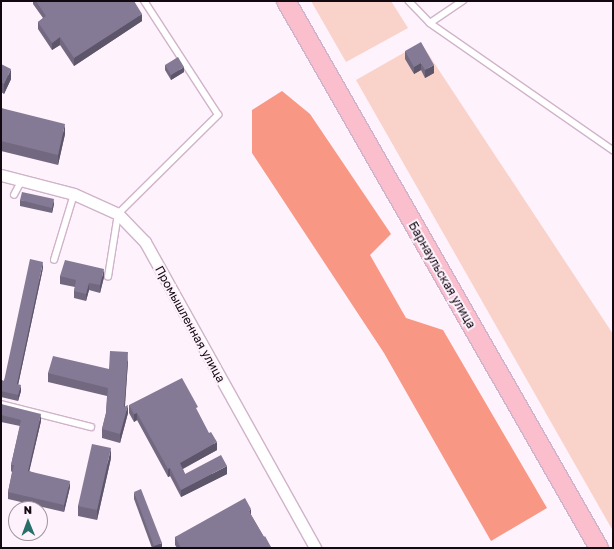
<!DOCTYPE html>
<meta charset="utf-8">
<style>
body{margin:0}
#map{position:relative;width:614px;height:549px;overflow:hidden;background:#fef2fc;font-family:"Golos Text",sans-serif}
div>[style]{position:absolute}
.green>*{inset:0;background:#f9d2ca}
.forest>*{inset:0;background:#f89784}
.roads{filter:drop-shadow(1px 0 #d0b3ca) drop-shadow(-1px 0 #d0b3ca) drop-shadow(0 1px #d0b3ca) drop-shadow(0 -1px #d0b3ca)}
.service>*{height:5.5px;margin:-2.75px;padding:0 2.75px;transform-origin:2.75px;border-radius:2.75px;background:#fff}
.minor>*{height:11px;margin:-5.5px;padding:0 5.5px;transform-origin:5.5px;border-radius:5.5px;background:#fff}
.trunk>*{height:18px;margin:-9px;padding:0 9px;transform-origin:9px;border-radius:9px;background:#fabecc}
.wall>*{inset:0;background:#726981}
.shaded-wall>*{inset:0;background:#5d5569}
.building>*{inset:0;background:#857a96}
span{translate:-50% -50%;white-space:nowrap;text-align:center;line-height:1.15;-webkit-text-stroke:4px #fef2fc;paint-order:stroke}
.street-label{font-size:12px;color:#110810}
.frame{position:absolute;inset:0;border:2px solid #110810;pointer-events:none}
.north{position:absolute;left:8px;top:501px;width:40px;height:40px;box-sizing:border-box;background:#fef2fc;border:1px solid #9f949e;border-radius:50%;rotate:359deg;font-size:11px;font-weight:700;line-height:16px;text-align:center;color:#110810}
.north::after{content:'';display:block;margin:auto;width:14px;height:18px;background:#276f68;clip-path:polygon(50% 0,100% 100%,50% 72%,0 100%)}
</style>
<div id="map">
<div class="green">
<div style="clip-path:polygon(311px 1px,391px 1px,408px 28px,346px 62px)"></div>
<div style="clip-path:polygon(421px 43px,613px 334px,613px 531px,356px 80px)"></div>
</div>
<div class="forest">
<div style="clip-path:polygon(282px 91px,310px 114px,391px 234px,370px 255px,406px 318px,443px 330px,547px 508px,491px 541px,384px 353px,252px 153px,252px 110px)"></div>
</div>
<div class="roads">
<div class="service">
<div style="left:409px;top:1px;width:30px;rotate:46deg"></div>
<div style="left:430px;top:23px;width:223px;rotate:34.8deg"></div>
<div style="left:430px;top:23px;width:40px;rotate:-34deg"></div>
<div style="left:14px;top:195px;width:17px;rotate:-62deg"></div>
<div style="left:54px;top:260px;width:69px;rotate:-73.1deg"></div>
<div style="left:108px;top:277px;width:64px;rotate:-81deg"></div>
<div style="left:118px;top:214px;width:141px;rotate:-44.7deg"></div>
<div style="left:218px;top:115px;width:136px;rotate:-123deg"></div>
<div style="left:1px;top:404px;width:93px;rotate:14.3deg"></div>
</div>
<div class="minor">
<div style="left:1px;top:175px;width:75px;rotate:14.6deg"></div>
<div style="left:74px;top:194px;width:48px;rotate:24.4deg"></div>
<div style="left:118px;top:214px;width:39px;rotate:46deg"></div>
<div style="left:145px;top:242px;width:350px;rotate:60.9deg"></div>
</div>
<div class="trunk">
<div style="left:286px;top:1px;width:630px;rotate:60.22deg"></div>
</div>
</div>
<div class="wall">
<div style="clip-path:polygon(33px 1px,134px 1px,142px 21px,74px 66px,60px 45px,52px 50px,38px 29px,38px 22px,43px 18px,33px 4px)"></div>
<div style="clip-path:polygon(405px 51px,434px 73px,425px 78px,421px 70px,414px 74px,405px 59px)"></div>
<div style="clip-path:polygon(1px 64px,11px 79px,4px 94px,1px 92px)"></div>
<div style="clip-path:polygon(165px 65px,184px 72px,171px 80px,165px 70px)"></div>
<div style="clip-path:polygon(1px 108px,65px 134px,58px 165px,1px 151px)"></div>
<div style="clip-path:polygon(20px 200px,54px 204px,52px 213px,20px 206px)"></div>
<div style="clip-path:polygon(43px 268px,18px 385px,21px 391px,18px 401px,1px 397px,1px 380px,4px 381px)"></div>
<div style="clip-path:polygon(60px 276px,104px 277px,100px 293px,89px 290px,86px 301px,74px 298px,74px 291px,75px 287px,60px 284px)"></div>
<div style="clip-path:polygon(128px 361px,125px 407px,128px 413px,120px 443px,102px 438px,102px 429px,106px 413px,107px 396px,48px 382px,48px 373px,109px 369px)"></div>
<div style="clip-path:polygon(1px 404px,41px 421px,29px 471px,70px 487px,64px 512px,8px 499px,8px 492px,12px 472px,11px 471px,11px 465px,20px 426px,1px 422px)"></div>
<div style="clip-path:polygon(129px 405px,198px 413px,217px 450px,183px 469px,185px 474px,227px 474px,181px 497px,170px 476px,168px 477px,137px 420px,134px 422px,129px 413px)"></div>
<div style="clip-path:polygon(111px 458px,97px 520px,78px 516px,78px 506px)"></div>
<div style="clip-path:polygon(134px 492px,162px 548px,152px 548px,134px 499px)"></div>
<div style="clip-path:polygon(251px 515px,264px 537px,271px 548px,177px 548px,175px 545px,175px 537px)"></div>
</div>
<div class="shaded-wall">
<div style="clip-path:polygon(142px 14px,142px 21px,74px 66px,74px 58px)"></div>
<div style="clip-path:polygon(60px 37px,60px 45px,52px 50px,52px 43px)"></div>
<div style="clip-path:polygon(421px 63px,421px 70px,414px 74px,414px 67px)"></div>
<div style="clip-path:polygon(434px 65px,434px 73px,425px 78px,425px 70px)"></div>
<div style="clip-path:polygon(184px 67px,184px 72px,171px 80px,171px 75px)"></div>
<div style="clip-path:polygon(11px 69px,11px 79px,4px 94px,4px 84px)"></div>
<div style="clip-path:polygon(65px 124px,65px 134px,58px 165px,58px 155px)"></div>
<div style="clip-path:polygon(54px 199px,54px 204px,52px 213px,52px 208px)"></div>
<div style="clip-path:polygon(43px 262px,43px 268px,17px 390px,17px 384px)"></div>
<div style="clip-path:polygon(104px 269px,104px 277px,100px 293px,100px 285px)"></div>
<div style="clip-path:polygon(89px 283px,89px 290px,86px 301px,86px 294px)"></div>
<div style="clip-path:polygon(128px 352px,128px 361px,124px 415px,124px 407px)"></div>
<div style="clip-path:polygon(21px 385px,21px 391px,18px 401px,18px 395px)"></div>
<div style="clip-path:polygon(128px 405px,128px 413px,120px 443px,120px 434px)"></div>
<div style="clip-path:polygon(137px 413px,137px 420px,134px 422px,134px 414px)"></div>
<div style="clip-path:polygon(41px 414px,41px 421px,28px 477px,28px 471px)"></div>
<div style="clip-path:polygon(217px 442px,217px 450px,180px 470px,180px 463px)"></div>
<div style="clip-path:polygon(111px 448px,111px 458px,97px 520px,97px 510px)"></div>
<div style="clip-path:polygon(227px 466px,227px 474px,181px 497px,181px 490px)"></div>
<div style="clip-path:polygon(170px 468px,170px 476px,168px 477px,168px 469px)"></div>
<div style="clip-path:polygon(70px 481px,70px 487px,64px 512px,64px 505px)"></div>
<div style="clip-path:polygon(251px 509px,251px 517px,249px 511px)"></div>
<div style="clip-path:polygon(162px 543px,162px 548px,154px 548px,154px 546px)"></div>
</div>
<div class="building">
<div style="clip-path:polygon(36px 1px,134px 1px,142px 14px,74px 58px,60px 37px,52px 43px,38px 22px,46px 16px)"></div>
<div style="clip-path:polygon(421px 42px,434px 65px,425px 70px,421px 63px,414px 67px,405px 51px)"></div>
<div style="clip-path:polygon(178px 57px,184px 67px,171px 75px,165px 65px)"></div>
<div style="clip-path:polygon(1px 64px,11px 69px,4px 84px,1px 82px)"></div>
<div style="clip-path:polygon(1px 108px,65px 124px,58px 155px,1px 141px)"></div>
<div style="clip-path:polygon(22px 192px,54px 199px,52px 208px,20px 200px)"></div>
<div style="clip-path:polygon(30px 259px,43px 262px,17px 384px,21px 385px,18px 395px,1px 391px,1px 380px,4px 381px)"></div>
<div style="clip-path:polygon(65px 260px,104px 269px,100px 285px,89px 283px,86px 294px,74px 291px,76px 280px,60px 276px)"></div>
<div style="clip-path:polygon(110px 351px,128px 352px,124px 407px,128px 405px,120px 434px,102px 429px,106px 413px,108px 388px,48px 373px,53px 356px,109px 369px)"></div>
<div style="clip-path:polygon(182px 378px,198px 407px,196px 408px,209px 433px,211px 432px,217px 442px,180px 463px,185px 474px,221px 455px,227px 466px,181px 490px,170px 468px,168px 469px,137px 413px,134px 414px,129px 405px)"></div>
<div style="clip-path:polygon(1px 404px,41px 414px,28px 471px,70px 481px,64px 505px,8px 492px,14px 465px,11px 465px,21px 420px,1px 415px)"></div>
<div style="clip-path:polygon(92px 444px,111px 448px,97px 510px,78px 506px)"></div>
<div style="clip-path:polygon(141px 489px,162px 543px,154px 546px,134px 492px)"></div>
<div style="clip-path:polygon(245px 498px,251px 509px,249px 511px,264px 537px,265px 536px,271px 547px,270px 548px,181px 548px,175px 537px)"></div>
</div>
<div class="street-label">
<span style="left:442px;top:275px;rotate:60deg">Барнаульская улица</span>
<span style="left:190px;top:324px;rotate:61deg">Промышленная улица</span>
</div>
<div class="frame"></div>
<div class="north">N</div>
</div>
